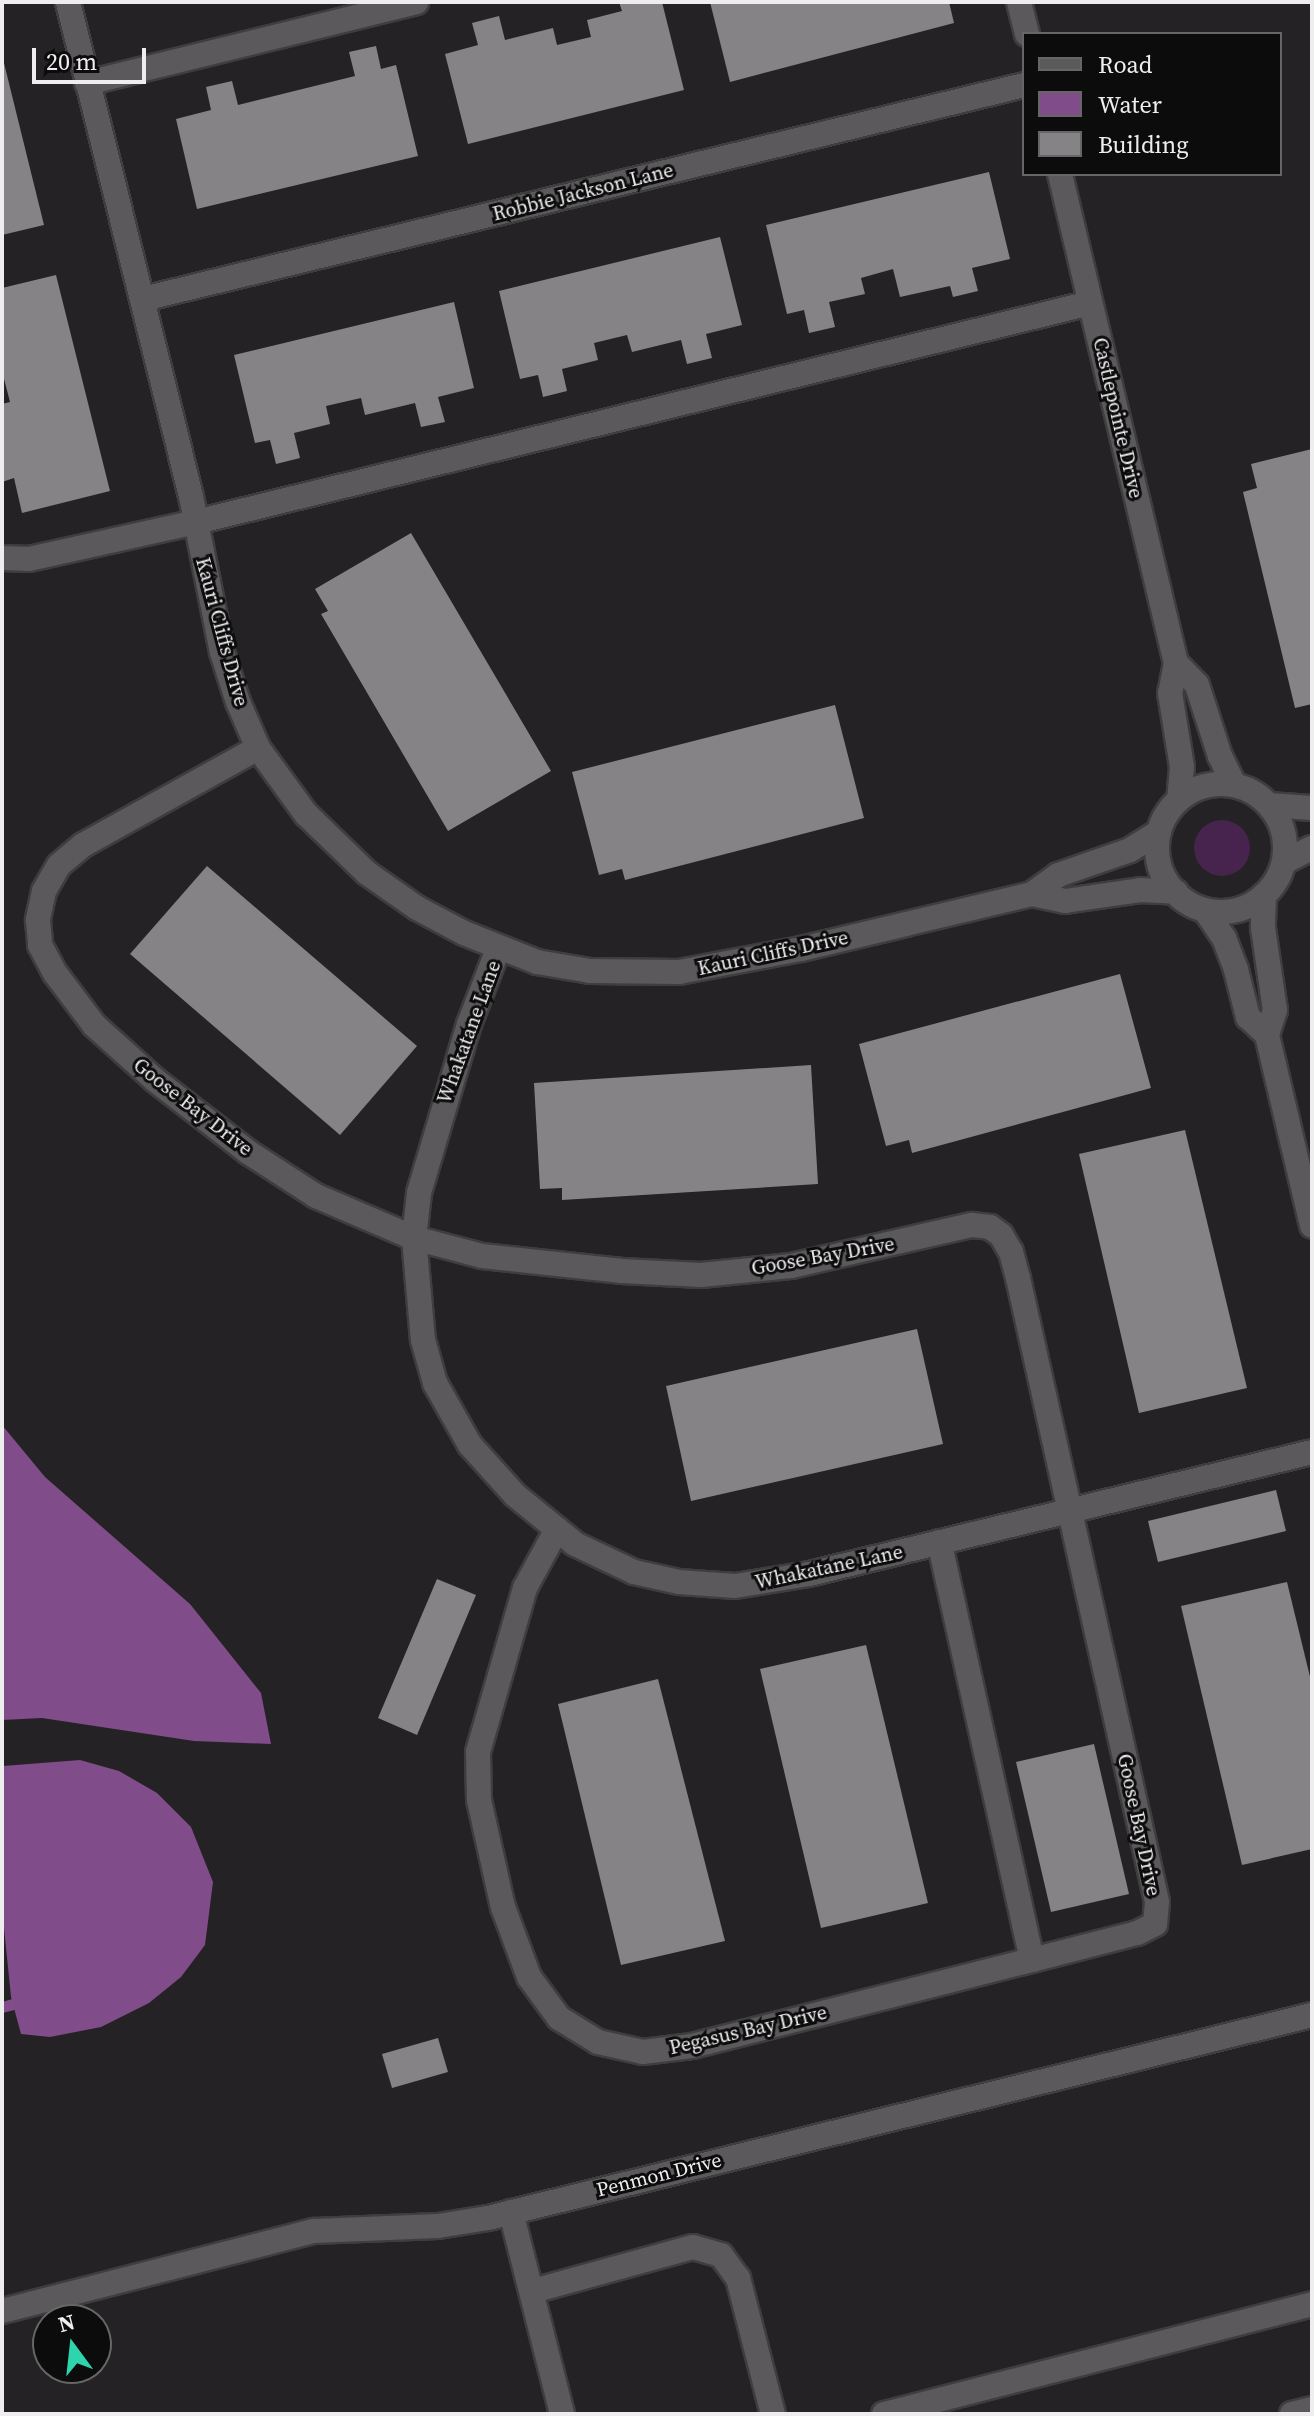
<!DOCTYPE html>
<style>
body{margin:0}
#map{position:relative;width:1314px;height:2416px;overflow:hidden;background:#242224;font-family:"Source Serif 4",serif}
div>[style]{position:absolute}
.green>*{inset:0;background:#47244e}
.round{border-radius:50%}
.water>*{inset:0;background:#804c8a}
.stream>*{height:11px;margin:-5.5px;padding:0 5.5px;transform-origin:5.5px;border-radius:5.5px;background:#804c8a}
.building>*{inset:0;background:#868386}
.roads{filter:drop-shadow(2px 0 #3f3d3f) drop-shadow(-2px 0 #3f3d3f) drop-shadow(0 2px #3f3d3f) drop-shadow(0 -2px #3f3d3f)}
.minor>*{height:24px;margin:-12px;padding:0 12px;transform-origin:12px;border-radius:12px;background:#5c595c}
.minor>.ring{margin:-12px;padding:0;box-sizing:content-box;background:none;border:24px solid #5c595c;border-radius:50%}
span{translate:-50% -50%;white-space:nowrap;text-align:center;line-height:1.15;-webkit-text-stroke:6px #0c0c0d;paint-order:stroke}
.street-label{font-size:20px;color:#efeeef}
.frame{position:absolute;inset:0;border:4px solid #efeeef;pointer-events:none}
.legend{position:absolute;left:1022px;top:32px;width:260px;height:144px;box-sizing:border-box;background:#0c0c0d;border:2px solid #676667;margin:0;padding:10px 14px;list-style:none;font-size:24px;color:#efeeef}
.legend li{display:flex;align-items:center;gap:16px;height:40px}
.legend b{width:40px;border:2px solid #676667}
.north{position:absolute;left:32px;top:2304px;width:80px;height:80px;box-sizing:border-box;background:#0c0c0d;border:2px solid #676667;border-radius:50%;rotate:345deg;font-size:22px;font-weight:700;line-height:32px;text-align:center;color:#efeeef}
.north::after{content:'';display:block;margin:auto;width:28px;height:36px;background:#2ed4ab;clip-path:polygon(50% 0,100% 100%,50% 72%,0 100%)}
.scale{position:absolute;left:32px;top:48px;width:114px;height:36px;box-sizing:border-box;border:4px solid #efeeef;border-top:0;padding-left:10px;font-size:24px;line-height:28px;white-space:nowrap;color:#efeeef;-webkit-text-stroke:6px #0c0c0d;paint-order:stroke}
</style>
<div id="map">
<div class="green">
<div class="round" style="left:1194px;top:820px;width:56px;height:56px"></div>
</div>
<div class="water">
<div style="clip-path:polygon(2px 1425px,45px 1477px,190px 1604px,261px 1693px,271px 1744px,194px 1741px,42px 1718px,2px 1720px)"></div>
<div style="clip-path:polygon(80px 1760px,119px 1771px,157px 1793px,191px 1827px,213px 1882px,205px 1945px,181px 1977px,149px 2003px,101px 2027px,50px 2037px,21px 2034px,11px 1997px,2px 1908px,3px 1766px)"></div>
</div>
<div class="stream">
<div style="left:2px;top:2007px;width:11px;rotate:-15deg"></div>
</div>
<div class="building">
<div style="clip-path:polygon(619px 2px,662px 2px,684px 90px,468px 144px,445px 54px,478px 45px,472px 23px,499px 16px,505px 40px,553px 28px,557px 45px,591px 37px,587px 20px,622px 11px)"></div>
<div style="clip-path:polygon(710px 2px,949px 2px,954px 23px,730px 82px)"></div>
<div style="clip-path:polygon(376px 46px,381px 69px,396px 65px,418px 156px,197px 209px,176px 119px,211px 110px,206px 87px,232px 81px,238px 105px,355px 76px,349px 52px)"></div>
<div style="clip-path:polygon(2px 55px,44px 225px,2px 235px)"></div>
<div style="clip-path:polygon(989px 172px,1010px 259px,972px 268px,978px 291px,953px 297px,950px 286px,900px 297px,893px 269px,861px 278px,865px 294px,829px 302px,835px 327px,809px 333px,804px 310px,787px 314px,766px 225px)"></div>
<div style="clip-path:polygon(720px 237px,742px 325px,706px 334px,712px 358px,687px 364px,681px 340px,632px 352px,627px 335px,594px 343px,598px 360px,562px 369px,567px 391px,543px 397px,538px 375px,520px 379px,499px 291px)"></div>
<div style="clip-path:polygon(56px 275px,110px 491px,22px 513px,14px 478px,2px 482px,2px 404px,10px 402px,2px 371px,2px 288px)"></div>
<div style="clip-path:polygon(454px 302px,474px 388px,438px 397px,445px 422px,421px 427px,415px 403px,365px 415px,361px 398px,326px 406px,330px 424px,294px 433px,300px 458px,276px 464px,270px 440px,255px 443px,234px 355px)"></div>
<div style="clip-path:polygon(1312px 449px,1312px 704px,1295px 708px,1243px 492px,1257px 488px,1251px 464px)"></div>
<div style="clip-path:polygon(411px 533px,551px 771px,448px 831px,321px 614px,328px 611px,315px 589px)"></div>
<div style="clip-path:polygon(835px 705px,864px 818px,625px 880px,622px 869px,599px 875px,572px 772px)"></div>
<div style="clip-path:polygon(207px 866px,417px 1046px,340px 1135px,130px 954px)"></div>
<div style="clip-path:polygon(1120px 974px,1151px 1088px,912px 1153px,909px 1140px,886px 1146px,859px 1044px)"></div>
<div style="clip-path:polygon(811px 1065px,818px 1184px,562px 1200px,562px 1188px,540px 1189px,534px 1083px)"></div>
<div style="clip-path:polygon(1185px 1130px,1247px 1388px,1139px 1413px,1079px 1154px)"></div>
<div style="clip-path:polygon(917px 1329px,943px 1444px,691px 1501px,666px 1386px)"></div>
<div style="clip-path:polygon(1276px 1490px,1286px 1531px,1158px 1562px,1148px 1521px)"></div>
<div style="clip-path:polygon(437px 1579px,476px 1595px,417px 1735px,378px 1718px)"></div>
<div style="clip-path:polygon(1287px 1582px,1312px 1685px,1312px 1849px,1242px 1865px,1181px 1606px)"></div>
<div style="clip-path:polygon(866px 1645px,928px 1903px,821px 1928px,760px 1669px)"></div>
<div style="clip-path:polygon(658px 1679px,725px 1941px,621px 1965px,558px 1704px)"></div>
<div style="clip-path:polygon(1094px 1744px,1129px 1894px,1051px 1912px,1016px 1762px)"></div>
<div style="clip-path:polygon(438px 2038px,448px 2072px,392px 2088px,382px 2054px)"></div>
</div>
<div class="roads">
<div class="minor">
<div style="left:68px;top:2px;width:509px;rotate:76.02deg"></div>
<div style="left:191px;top:496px;width:159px;rotate:78.8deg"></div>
<div style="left:222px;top:652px;width:52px;rotate:72.3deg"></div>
<div style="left:238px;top:702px;width:50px;rotate:66.5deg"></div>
<div style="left:258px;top:748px;width:82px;rotate:54deg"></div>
<div style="left:306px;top:814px;width:85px;rotate:44deg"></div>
<div style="left:367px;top:873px;width:61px;rotate:35deg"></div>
<div style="left:417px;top:908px;width:53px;rotate:28deg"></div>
<div style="left:464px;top:933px;width:79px;rotate:21.7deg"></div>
<div style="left:537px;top:962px;width:54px;rotate:9.6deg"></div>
<div style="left:590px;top:971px;width:89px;rotate:0.6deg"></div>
<div style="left:679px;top:972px;width:124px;rotate:-10.7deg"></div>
<div style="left:801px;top:949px;width:237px;rotate:-13.4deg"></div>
<div style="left:1032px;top:894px;width:32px;rotate:-36deg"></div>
<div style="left:1058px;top:875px;width:76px;rotate:-19.1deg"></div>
<div style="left:1130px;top:850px;width:34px;rotate:-32deg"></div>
<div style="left:1019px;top:2px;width:33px;rotate:76deg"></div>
<div style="left:87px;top:83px;width:339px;rotate:-13.8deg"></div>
<div style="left:1060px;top:174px;width:503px;rotate:76.66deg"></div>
<div style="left:1176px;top:663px;width:31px;rotate:101deg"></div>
<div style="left:1170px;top:693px;width:75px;rotate:80.8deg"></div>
<div style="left:1182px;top:767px;width:32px;rotate:95deg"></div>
<div style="left:143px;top:299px;width:907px;rotate:-13.65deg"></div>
<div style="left:2px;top:558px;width:27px;rotate:2deg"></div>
<div style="left:29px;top:559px;width:171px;rotate:-12.5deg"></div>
<div style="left:196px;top:522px;width:920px;rotate:-13.76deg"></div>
<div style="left:1176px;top:663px;width:30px;rotate:46deg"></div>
<div style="left:1197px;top:685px;width:75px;rotate:72.1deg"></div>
<div style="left:1220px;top:756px;width:32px;rotate:64deg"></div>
<div style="left:258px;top:748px;width:200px;rotate:151deg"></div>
<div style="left:83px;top:845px;width:31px;rotate:140deg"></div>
<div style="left:59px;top:865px;width:30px;rotate:120deg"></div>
<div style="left:44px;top:891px;width:30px;rotate:102deg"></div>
<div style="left:38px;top:920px;width:25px;rotate:85deg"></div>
<div style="left:40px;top:945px;width:32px;rotate:62deg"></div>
<div style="left:55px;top:973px;width:65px;rotate:53.1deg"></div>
<div style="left:94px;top:1025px;width:82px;rotate:42deg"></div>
<div style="left:155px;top:1080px;width:118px;rotate:37.7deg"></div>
<div style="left:248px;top:1152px;width:81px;rotate:32.9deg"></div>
<div style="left:316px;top:1196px;width:107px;rotate:23.2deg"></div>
<div style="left:414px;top:1238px;width:70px;rotate:14.8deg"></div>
<div style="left:482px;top:1256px;width:141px;rotate:6.1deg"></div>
<div style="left:622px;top:1271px;width:79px;rotate:2.9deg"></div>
<div style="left:701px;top:1275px;width:90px;rotate:-5.7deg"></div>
<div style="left:791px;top:1266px;width:186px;rotate:-12.8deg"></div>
<div style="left:972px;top:1225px;width:18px;rotate:6deg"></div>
<div style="left:990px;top:1227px;width:14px;rotate:36deg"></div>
<div style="left:1001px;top:1235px;width:20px;rotate:60deg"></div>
<div style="left:1011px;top:1252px;width:27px;rotate:75deg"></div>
<div style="left:1018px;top:1278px;width:639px;rotate:77.44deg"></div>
<div style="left:1157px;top:1902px;width:22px;rotate:95deg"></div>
<div style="left:1155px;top:1924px;width:20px;rotate:153deg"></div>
<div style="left:1137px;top:1933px;width:108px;rotate:165.6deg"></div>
<div class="ring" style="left:1157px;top:784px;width:104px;height:104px"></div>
<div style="left:1269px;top:805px;width:43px;rotate:4deg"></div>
<div style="left:1284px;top:862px;width:31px;rotate:-27deg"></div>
<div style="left:1032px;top:894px;width:34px;rotate:12deg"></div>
<div style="left:1065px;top:901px;width:76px;rotate:-8.3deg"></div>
<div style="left:1140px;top:890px;width:36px;rotate:3deg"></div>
<div style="left:1264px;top:895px;width:33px;rotate:92deg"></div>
<div style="left:1263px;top:928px;width:83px;rotate:81.7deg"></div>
<div style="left:1275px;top:1010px;width:26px;rotate:108deg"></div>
<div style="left:1267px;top:1035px;width:196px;rotate:76.7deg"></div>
<div style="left:1205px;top:910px;width:34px;rotate:56deg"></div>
<div style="left:1224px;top:938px;width:34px;rotate:69deg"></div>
<div style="left:1236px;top:970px;width:49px;rotate:75.7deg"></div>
<div style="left:1248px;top:1017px;width:26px;rotate:43deg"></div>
<div style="left:498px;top:949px;width:80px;rotate:111.1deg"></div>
<div style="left:469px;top:1024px;width:176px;rotate:106.5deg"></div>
<div style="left:419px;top:1193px;width:45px;rotate:96.3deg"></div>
<div style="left:414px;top:1238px;width:102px;rotate:85deg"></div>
<div style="left:423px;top:1340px;width:45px;rotate:74.4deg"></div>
<div style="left:435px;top:1383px;width:71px;rotate:60.6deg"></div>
<div style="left:470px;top:1445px;width:67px;rotate:48deg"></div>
<div style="left:515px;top:1495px;width:77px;rotate:39.2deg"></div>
<div style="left:575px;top:1544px;width:65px;rotate:25.4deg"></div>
<div style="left:634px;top:1572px;width:46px;rotate:12.5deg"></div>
<div style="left:679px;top:1582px;width:56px;rotate:4.1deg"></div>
<div style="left:735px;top:1586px;width:75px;rotate:-9.2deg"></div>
<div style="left:809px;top:1574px;width:518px;rotate:-13.63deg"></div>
<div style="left:557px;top:1529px;width:67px;rotate:118.5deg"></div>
<div style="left:525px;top:1588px;width:171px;rotate:106deg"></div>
<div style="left:478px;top:1752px;width:48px;rotate:88.8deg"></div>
<div style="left:479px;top:1800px;width:110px;rotate:77.4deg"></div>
<div style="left:503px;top:1907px;width:75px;rotate:69.6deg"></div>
<div style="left:529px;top:1977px;width:51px;rotate:53.8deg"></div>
<div style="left:559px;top:2018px;width:46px;rotate:31.6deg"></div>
<div style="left:598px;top:2042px;width:46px;rotate:12.5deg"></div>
<div style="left:643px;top:2052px;width:49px;rotate:-7deg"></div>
<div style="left:692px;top:2046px;width:351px;rotate:-14.2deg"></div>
<div style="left:1032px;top:1960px;width:428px;rotate:-102.5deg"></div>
<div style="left:511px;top:2212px;width:208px;rotate:75.8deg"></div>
<div style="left:533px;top:2291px;width:166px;rotate:-15.4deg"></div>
<div style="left:693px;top:2247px;width:29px;rotate:16deg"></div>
<div style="left:721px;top:2255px;width:29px;rotate:54deg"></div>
<div style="left:738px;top:2278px;width:140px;rotate:75.6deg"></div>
<div style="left:2px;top:2311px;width:322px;rotate:-14.4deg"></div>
<div style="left:314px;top:2231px;width:124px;rotate:-2.3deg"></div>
<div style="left:438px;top:2226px;width:51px;rotate:-9.1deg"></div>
<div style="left:488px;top:2218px;width:849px;rotate:-13.84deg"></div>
<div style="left:884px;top:2414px;width:442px;rotate:-14.4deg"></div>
<div style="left:1292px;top:2414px;width:21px;rotate:-14deg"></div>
</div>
</div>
<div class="street-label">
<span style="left:583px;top:192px;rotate:-14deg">Robbie Jackson Lane</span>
<span style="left:1118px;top:418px;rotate:77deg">Castlepointe Drive</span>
<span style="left:222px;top:632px;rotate:75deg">Kauri Cliffs Drive</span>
<span style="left:773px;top:953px;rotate:-12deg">Kauri Cliffs Drive</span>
<span style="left:469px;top:1032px;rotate:-70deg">Whakatane Lane</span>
<span style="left:193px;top:1107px;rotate:38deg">Goose Bay Drive</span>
<span style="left:823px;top:1256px;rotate:-10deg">Goose Bay Drive</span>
<span style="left:829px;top:1567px;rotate:-12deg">Whakatane Lane</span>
<span style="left:1139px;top:1825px;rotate:78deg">Goose Bay Drive</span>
<span style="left:748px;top:2030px;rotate:-13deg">Pegasus Bay Drive</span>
<span style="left:659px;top:2175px;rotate:-14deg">Penmon Drive</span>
</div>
<div class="frame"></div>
<ul class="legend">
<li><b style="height:10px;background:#5c595c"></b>Road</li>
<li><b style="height:22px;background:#804c8a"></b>Water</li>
<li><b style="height:22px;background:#868386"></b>Building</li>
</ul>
<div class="north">N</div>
<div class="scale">20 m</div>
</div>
